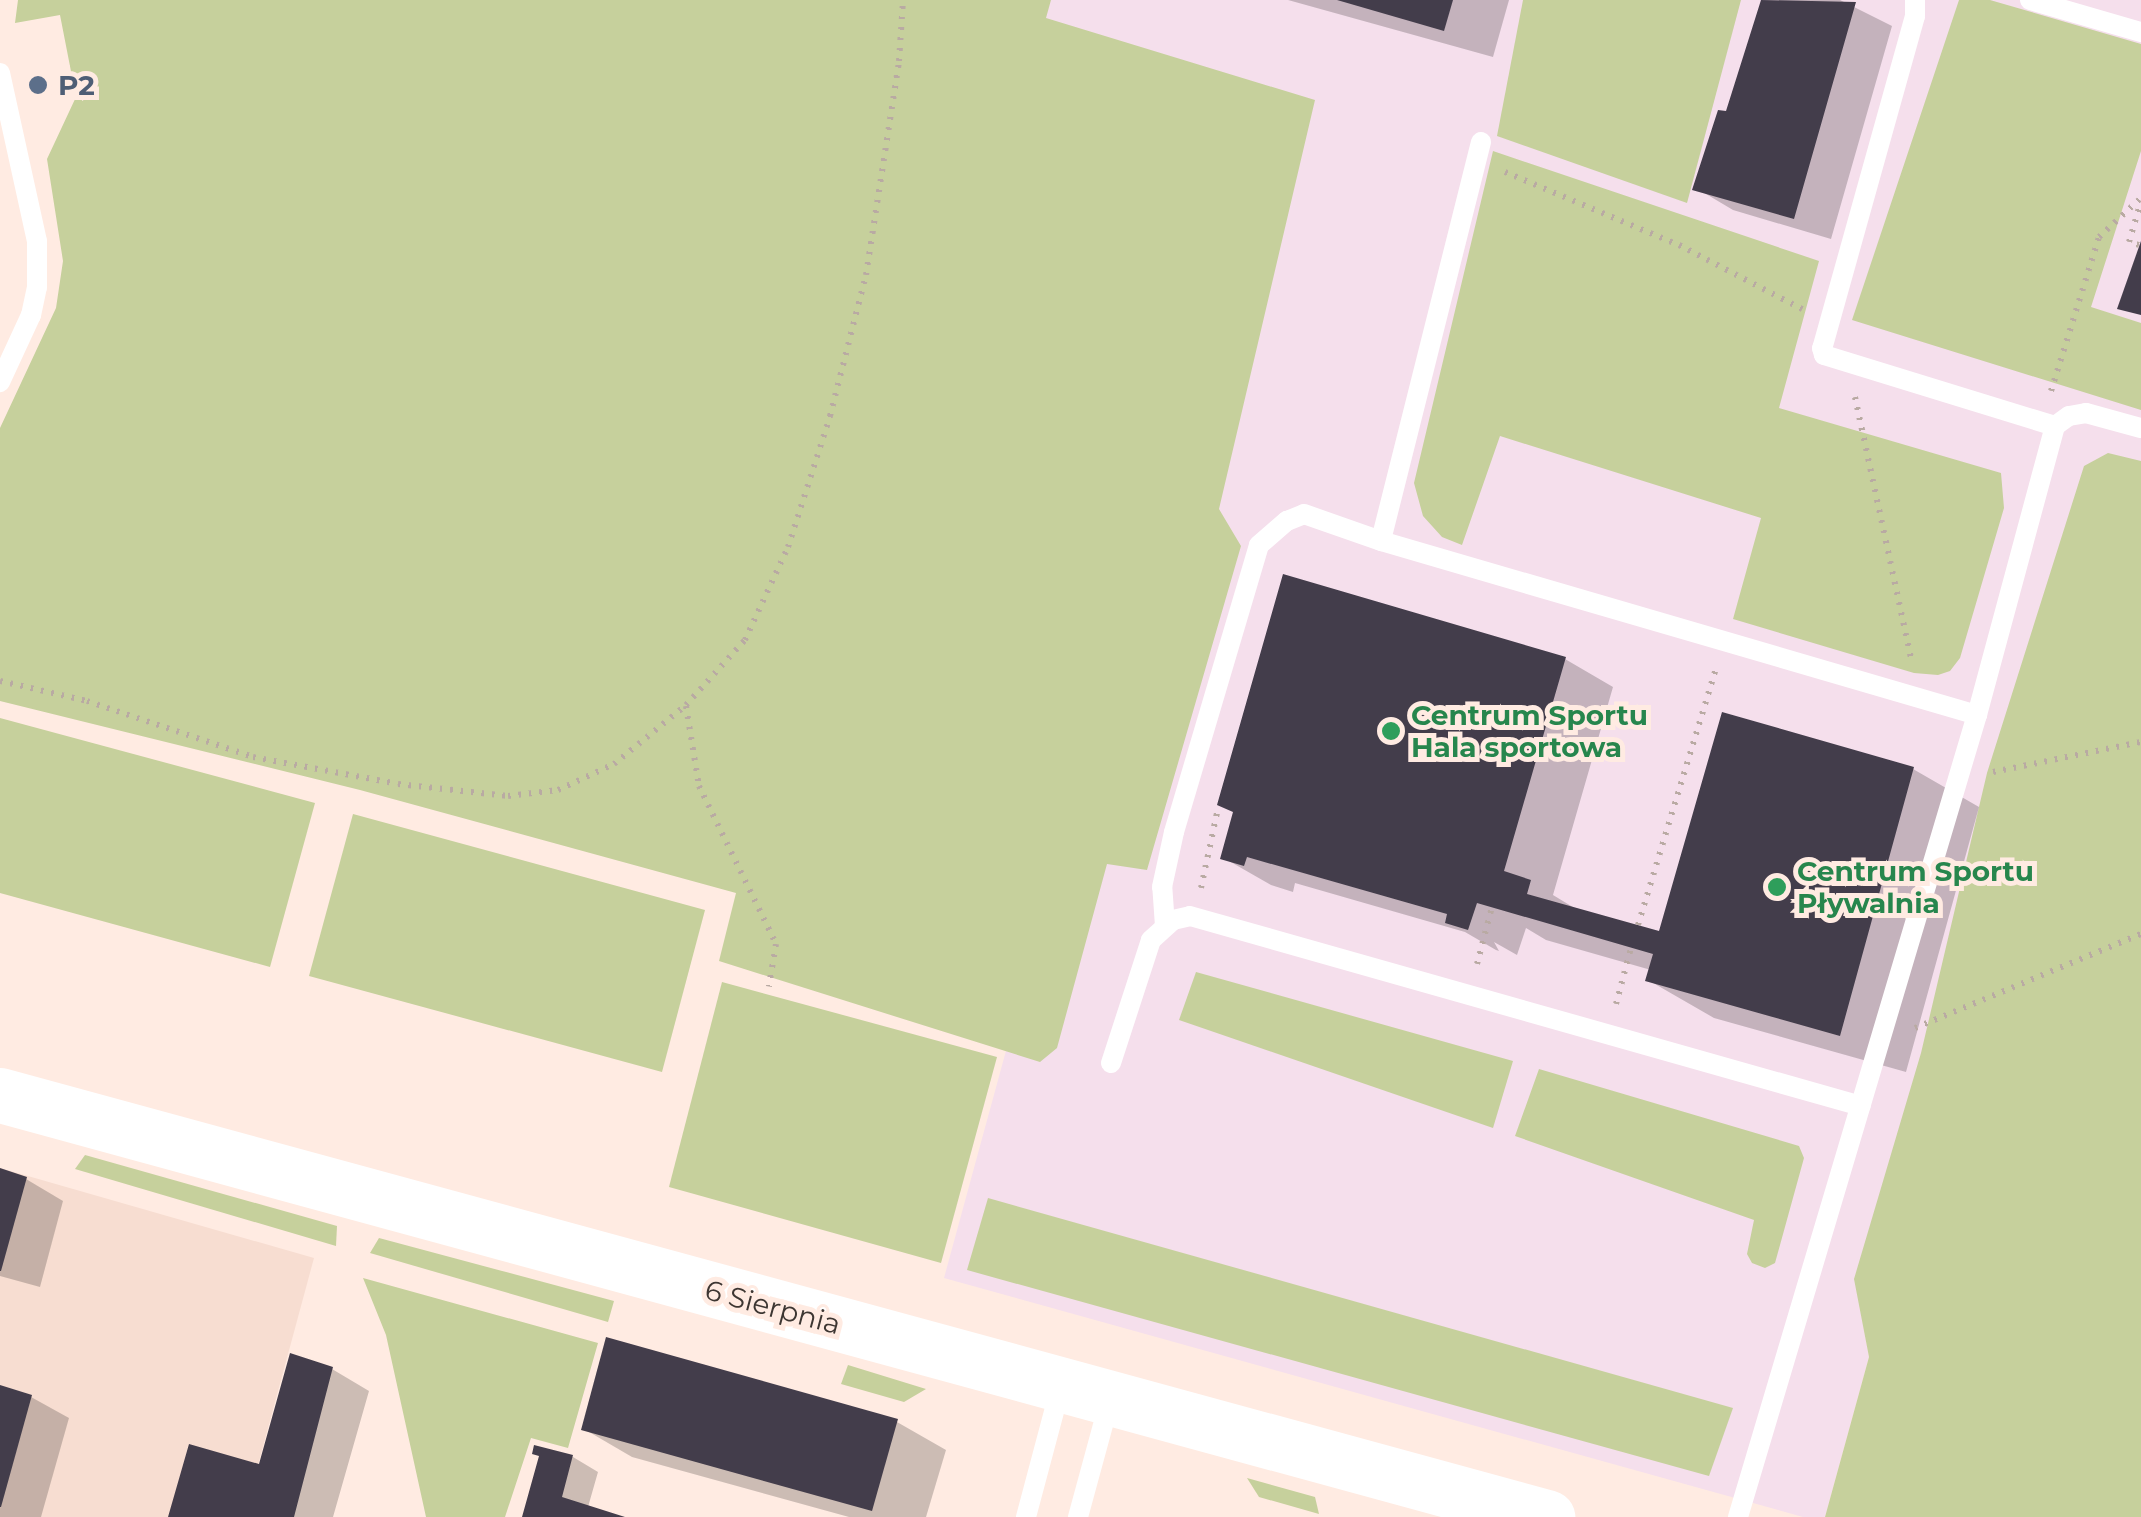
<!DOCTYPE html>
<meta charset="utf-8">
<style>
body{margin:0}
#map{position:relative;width:2141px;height:1517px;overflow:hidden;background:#ffebe2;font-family:Montserrat,sans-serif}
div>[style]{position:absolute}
.built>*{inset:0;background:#f7ddd1}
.education>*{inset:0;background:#f5dfec}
.green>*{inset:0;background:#c6d09c}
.shadow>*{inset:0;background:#0003}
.building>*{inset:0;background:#433d4b}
.path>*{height:6px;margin-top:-3px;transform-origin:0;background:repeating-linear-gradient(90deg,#b9aaa3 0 2.5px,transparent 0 10.5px)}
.lane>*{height:20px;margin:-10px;padding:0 10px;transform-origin:10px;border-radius:10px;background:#fff}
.secondary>*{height:55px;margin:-27.5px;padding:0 27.5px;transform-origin:27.5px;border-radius:27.5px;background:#fff}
.dots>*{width:28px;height:28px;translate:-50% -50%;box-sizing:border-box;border:5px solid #ffebe2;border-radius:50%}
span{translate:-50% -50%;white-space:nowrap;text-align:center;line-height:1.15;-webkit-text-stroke:10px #ffebe2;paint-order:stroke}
.service-label{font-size:28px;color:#4e5e75;font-weight:700}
.left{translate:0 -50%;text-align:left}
.leisure-label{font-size:28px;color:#27864d;font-weight:700}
.street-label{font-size:28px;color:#3d3632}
</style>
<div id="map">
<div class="built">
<div style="clip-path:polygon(0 1168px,314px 1258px,244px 1517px,0 1517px)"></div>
</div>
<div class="education">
<div style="clip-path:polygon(1006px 0,2141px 0,2141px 1131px,1855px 1279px,1869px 1357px,1825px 1517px,1803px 1517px,944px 1278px,1147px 534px,1004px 9px)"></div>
</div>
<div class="green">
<div style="clip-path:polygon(18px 0,1051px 0,1046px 18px,1315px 100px,1219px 509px,1241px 546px,1147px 870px,1107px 864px,1057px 1048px,1040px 1062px,719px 961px,736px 893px,360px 790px,0 701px,0 428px,56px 308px,63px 261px,47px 159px,76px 97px,60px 15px,15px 23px)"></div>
<div style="clip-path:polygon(1523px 0,1741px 0,1687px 203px,1497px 136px)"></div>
<div style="clip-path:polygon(1959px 0,1990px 0,2141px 44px,2141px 151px,2091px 307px,2141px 323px,2141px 410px,1852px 320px)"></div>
<div style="clip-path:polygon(1493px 151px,1819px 261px,1779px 408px,2001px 473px,2004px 508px,1960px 658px,1950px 671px,1938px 675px,1914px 673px,1733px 619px,1761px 518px,1500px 436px,1462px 545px,1442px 537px,1423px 516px,1414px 483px)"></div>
<div style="clip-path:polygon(2108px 453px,2141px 461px,2141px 1517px,1825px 1517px,1869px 1357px,1854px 1279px,1921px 1053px,1987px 773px,2084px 466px)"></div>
<div style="clip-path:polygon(0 718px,315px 803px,270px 967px,0 893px)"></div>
<div style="clip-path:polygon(353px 814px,705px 910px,662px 1072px,309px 976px)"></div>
<div style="clip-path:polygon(1196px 972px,1513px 1061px,1493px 1128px,1179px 1020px)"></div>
<div style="clip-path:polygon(722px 982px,997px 1057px,941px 1263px,669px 1187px)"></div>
<div style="clip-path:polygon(1539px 1069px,1799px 1146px,1804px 1158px,1775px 1263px,1765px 1268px,1752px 1263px,1747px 1254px,1754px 1220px,1515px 1136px)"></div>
<div style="clip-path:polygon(85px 1155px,337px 1226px,336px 1246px,75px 1169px)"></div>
<div style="clip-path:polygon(988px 1198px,1733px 1408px,1709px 1476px,967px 1270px)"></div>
<div style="clip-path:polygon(379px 1238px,614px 1301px,608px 1322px,370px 1253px)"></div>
<div style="clip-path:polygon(363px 1278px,598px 1343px,568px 1448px,531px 1438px,505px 1517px,426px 1517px,386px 1335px)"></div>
<div style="clip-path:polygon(848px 1365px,926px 1389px,904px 1402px,841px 1384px)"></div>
<div style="clip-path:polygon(1247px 1478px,1315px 1497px,1319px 1514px,1259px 1497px)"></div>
</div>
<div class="shadow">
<div style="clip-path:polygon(1288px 0,1509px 0,1493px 57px)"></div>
<div style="clip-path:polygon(1764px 0,1840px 0,1892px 26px,1831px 239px,1733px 210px,1696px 188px,1727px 114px)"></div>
<div style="clip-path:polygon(1565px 659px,1613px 687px,1553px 895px,1581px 912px,1661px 934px,1913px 769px,1979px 807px,1906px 1072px,1714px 1018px,1648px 980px,1651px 970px,1546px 940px,1526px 928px,1517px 955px,1494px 942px,1499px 951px,1496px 950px,1465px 932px,1295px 883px,1293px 892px,1271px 885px,1222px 857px)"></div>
<div style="clip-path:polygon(0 1172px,26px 1179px,63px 1201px,40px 1287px,0 1276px)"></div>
<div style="clip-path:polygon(332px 1369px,369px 1391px,333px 1517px,171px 1517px,260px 1467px)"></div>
<div style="clip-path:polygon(0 1388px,31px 1397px,69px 1418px,41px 1517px,0 1517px)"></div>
<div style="clip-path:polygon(897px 1422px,946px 1450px,926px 1517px,849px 1517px,632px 1457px,584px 1429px)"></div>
<div style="clip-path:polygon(536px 1448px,573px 1457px,598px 1472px,588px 1507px,621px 1517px,524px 1517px,542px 1457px)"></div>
</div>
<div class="building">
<div style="clip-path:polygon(1337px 0,1453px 0,1444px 31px)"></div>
<div style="clip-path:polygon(1761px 0,1856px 2px,1794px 219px,1692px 190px,1718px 110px,1726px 111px)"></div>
<div style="clip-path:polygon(2141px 241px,2141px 315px,2117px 309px)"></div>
<div style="clip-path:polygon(1283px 574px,1566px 657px,1504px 871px,1531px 880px,1527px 894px,1659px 931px,1722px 712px,1914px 767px,1840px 1036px,1645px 981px,1653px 954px,1477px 903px,1468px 930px,1445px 923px,1447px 914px,1247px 857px,1244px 866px,1220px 859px,1233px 812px,1217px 805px)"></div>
<div style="clip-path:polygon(0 1168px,27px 1177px,1px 1271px,0 1271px)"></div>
<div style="clip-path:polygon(606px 1337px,898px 1419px,872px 1511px,581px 1430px)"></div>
<div style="clip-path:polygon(290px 1353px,333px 1367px,294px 1517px,168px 1517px,189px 1444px,259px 1464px)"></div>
<div style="clip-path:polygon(0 1385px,32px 1395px,1px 1507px,0 1507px)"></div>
<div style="clip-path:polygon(534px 1445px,573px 1455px,562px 1497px,625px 1517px,522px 1517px,539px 1456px,532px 1454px)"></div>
</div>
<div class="path">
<div style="left:1505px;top:172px;width:189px;rotate:22.8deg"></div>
<div style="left:1679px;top:245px;width:139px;rotate:27.5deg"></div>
<div style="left:2139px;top:245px;width:10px;rotate:-163deg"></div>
<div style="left:2129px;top:242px;width:43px;rotate:-73.7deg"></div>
<div style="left:2051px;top:391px;width:161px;rotate:-72.7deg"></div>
<div style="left:2099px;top:237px;width:57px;rotate:-42.9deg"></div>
<div style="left:1855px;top:397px;width:272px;rotate:77.9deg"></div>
<div style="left:0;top:681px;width:89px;rotate:12.9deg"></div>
<div style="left:87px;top:701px;width:175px;rotate:18.6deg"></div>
<div style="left:253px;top:757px;width:147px;rotate:10.5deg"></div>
<div style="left:398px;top:784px;width:111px;rotate:6.2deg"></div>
<div style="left:508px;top:796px;width:50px;rotate:-6.8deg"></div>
<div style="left:558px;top:790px;width:62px;rotate:-24.9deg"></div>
<div style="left:614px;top:764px;width:93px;rotate:-39.3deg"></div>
<div style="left:686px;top:705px;width:88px;rotate:-47.8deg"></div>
<div style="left:745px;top:640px;width:102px;rotate:-65.2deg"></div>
<div style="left:788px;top:547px;width:138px;rotate:-72.2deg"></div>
<div style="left:830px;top:416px;width:146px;rotate:-75.7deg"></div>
<div style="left:866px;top:275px;width:217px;rotate:-81.2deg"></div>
<div style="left:899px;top:61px;width:61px;rotate:-86.2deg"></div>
<div style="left:686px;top:706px;width:81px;rotate:80.8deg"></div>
<div style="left:699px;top:786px;width:176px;rotate:64deg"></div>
<div style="left:776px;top:944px;width:43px;rotate:99.5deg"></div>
<div style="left:1993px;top:772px;width:151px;rotate:-11.5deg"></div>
<div style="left:1201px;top:888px;width:82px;rotate:-78deg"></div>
<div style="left:1638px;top:925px;width:269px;rotate:-73.1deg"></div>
<div style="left:1477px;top:964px;width:59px;rotate:-75.3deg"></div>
<div style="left:1616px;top:1004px;width:58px;rotate:-75deg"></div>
<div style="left:1915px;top:1028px;width:245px;rotate:-22.6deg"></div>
</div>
<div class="lane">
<div style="left:1915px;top:0;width:16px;rotate:90deg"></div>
<div style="left:1915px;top:16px;width:345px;rotate:105.6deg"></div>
<div style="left:1822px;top:348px;width:7px;rotate:74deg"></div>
<div style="left:1824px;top:355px;width:242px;rotate:17.1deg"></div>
<div style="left:2055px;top:426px;width:17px;rotate:-36deg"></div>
<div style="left:2069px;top:416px;width:17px;rotate:-10deg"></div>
<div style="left:2086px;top:413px;width:57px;rotate:15.3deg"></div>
<div style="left:2030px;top:0;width:116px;rotate:16.1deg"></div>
<div style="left:0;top:73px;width:172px;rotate:77.6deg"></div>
<div style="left:37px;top:241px;width:46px;rotate:90deg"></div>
<div style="left:37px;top:287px;width:29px;rotate:102deg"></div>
<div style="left:31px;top:315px;width:74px;rotate:114.8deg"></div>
<div style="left:1481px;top:142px;width:411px;rotate:104.1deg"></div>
<div style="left:1381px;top:541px;width:621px;rotate:16.27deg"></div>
<div style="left:1165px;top:926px;width:39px;rotate:-94deg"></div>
<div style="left:1162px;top:887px;width:56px;rotate:-77.7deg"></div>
<div style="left:1174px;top:832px;width:299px;rotate:-73.5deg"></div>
<div style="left:1259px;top:545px;width:37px;rotate:-41deg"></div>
<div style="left:1287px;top:521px;width:18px;rotate:-22deg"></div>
<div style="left:1304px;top:514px;width:82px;rotate:19.3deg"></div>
<div style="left:1111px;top:1063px;width:129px;rotate:-72deg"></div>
<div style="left:1151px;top:940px;width:30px;rotate:-42deg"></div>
<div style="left:1173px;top:920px;width:17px;rotate:-13deg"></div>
<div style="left:1190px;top:916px;width:697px;rotate:15.81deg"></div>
<div style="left:1026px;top:1517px;width:132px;rotate:-75.1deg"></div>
<div style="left:1078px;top:1517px;width:122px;rotate:-74.8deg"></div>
<div style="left:1738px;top:1517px;width:837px;rotate:-73.41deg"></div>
<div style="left:1977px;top:715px;width:299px;rotate:-74.9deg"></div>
</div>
<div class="secondary">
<div style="left:0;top:1095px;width:1604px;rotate:15.26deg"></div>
</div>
<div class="dots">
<div style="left:38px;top:85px;background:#5c6f8a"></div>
<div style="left:1391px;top:731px;background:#2e9e5b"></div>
<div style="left:1777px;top:887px;background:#2e9e5b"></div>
</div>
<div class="service-label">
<span class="left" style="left:58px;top:85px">P2</span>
</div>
<div class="leisure-label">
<span class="left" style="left:1411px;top:731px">Centrum Sportu<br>Hala sportowa</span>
<span class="left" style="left:1797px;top:887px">Centrum Sportu<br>Pływalnia</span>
</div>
<div class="street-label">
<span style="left:773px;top:1307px;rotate:15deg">6 Sierpnia</span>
</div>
</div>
